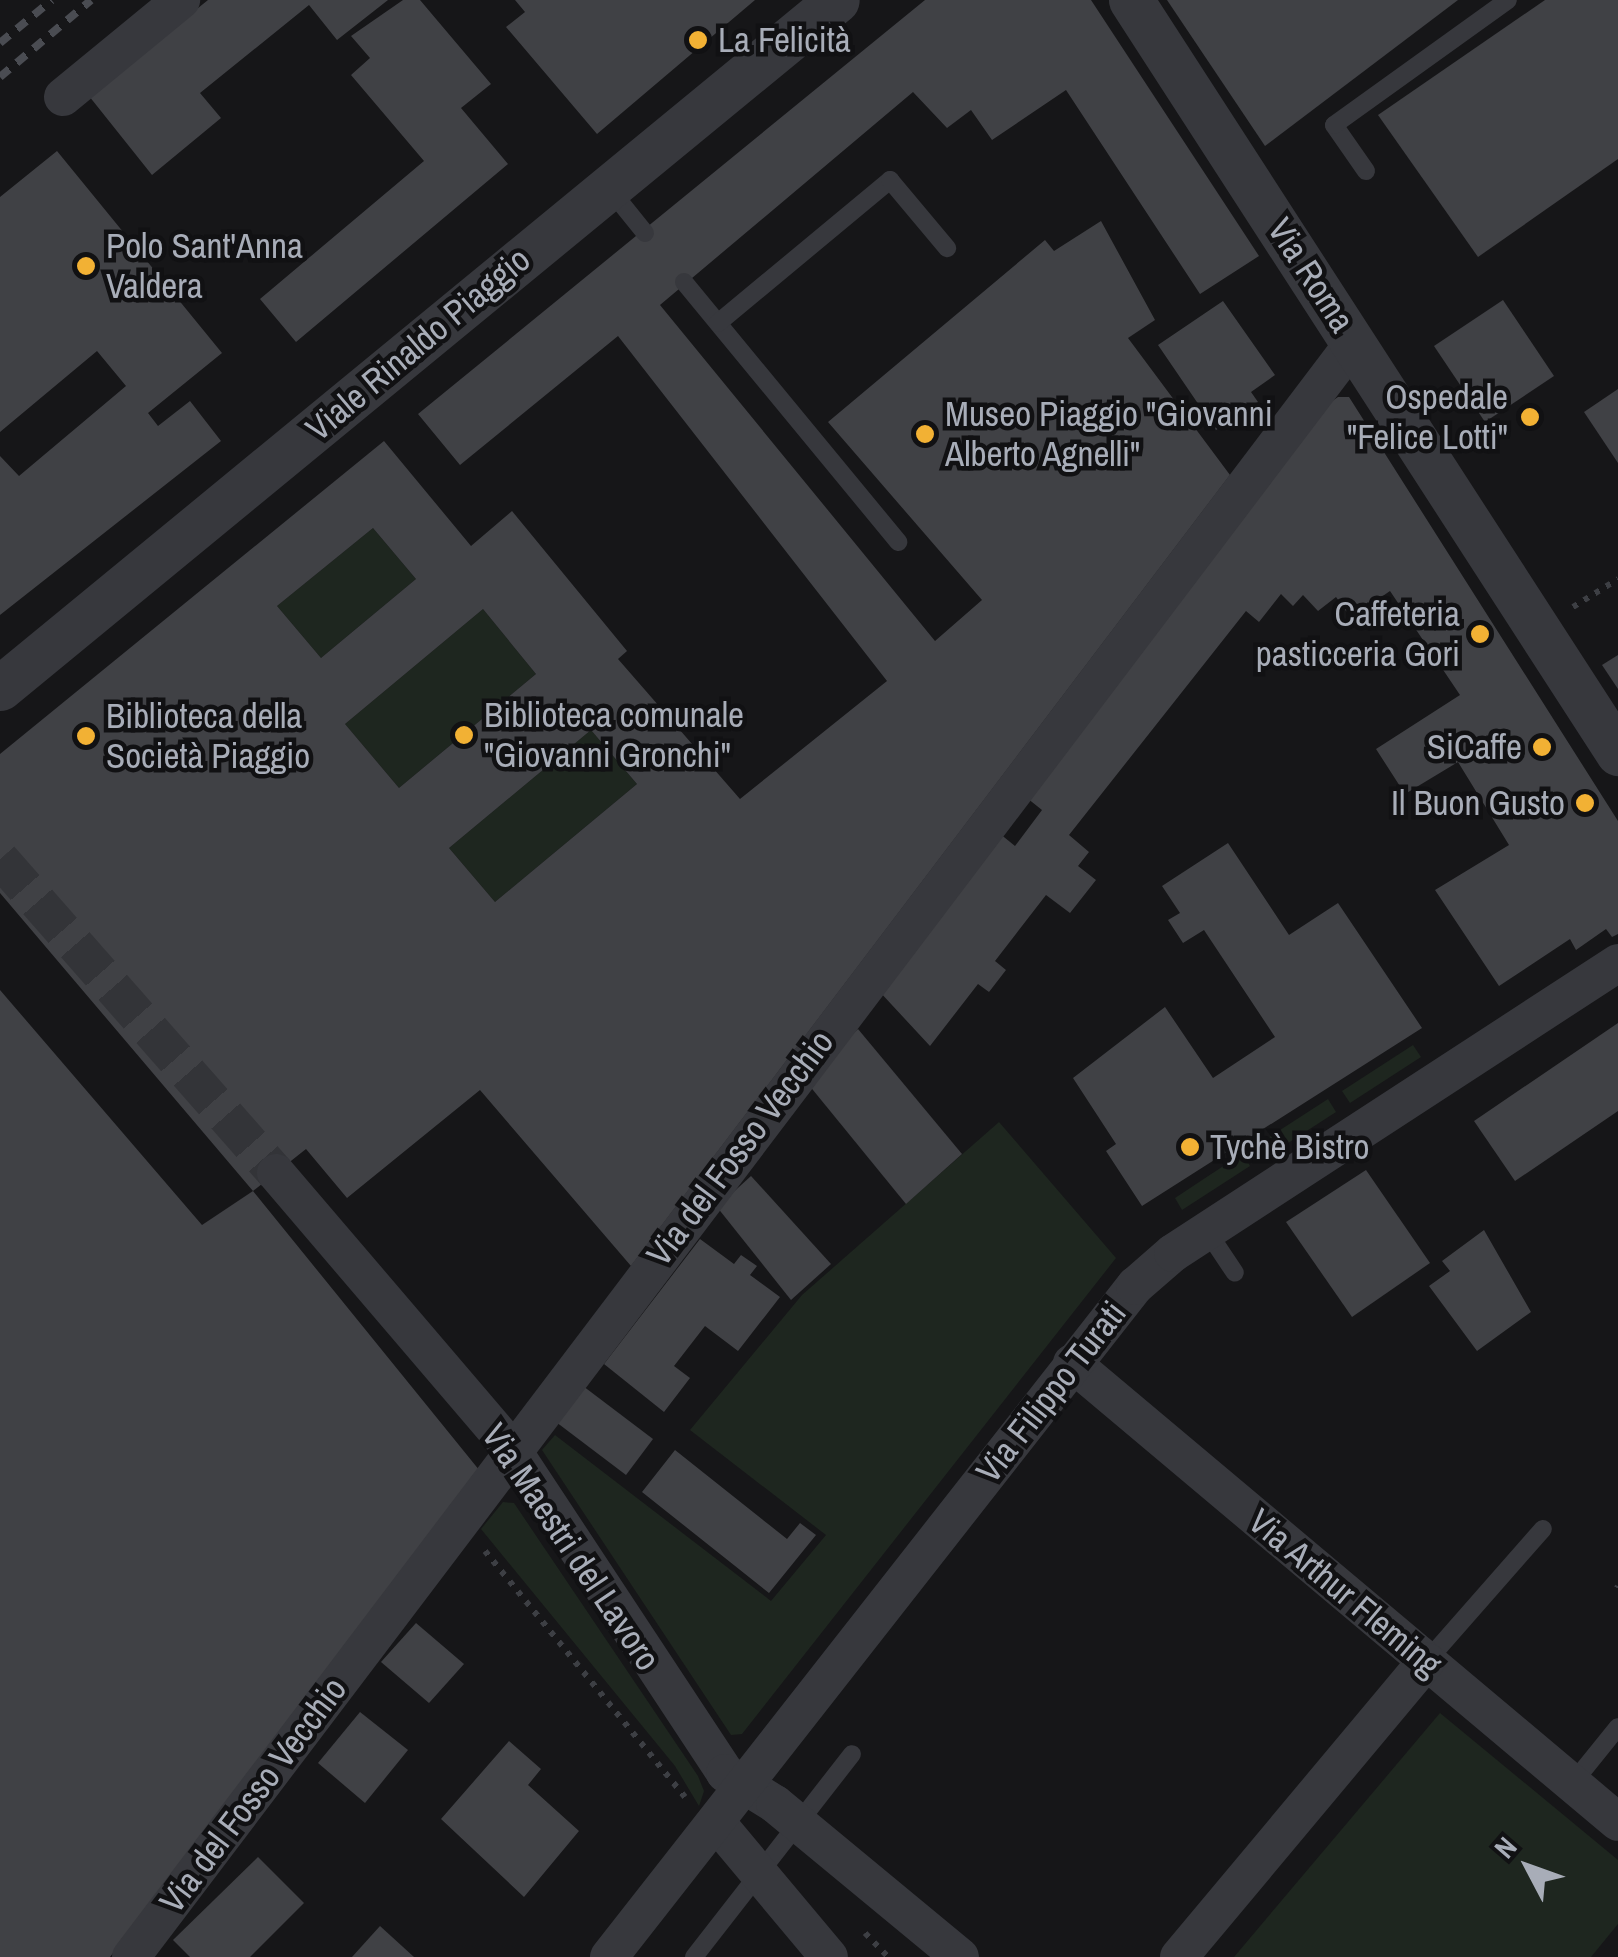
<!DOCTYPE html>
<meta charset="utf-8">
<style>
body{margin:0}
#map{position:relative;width:1618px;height:1957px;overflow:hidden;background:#161618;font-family:"Archivo Narrow",sans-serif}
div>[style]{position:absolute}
.green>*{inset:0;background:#1e261f}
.building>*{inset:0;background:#404145}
.minor-tunnel>*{height:38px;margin-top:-19px;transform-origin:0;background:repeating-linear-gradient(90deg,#333438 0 38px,transparent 0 57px)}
.path>*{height:6px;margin-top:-3px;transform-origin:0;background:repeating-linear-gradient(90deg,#3d3f44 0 5px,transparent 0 13px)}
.service>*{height:18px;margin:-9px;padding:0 9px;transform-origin:9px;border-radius:9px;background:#37383d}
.minor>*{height:38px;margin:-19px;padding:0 19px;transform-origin:19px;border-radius:19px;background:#37383d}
.tertiary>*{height:45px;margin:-22.5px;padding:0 22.5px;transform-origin:22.5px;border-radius:22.5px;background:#37383d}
.rail>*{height:8px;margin-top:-4px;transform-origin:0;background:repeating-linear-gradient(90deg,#4a4c52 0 12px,transparent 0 22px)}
.dots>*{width:28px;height:28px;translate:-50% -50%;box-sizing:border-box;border:5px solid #111113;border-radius:50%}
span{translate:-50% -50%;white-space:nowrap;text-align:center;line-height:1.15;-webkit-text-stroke:9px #111113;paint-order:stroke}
.poi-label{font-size:35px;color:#a8adb8}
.left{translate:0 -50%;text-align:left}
.right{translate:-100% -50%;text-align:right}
.street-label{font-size:35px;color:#a8adb8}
.north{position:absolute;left:1478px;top:1817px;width:100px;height:100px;-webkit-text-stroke:8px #111113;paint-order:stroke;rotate:311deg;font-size:28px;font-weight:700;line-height:40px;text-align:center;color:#a8adb8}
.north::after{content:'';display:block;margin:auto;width:35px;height:45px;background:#a8adb8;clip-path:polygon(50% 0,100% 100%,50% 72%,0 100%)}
</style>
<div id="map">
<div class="green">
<div style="clip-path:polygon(373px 528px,416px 579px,321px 658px,277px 606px)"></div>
<div style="clip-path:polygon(483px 609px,536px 674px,399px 788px,345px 724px)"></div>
<div style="clip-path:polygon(591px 730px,637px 784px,495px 902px,449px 848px)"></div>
<div style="clip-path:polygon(1413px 1045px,1421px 1057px,1350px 1103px,1342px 1091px)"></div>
<div style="clip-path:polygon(1328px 1099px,1336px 1112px,1265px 1158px,1257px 1145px)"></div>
<div style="clip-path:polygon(999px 1122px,1116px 1258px,742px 1734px,731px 1735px,542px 1450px,555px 1435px,771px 1601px,826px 1535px,690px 1430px,802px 1295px)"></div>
<div style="clip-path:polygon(1243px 1153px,1250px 1166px,1182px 1210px,1175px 1198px)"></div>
<div style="clip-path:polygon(503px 1502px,514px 1503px,698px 1776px,704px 1791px,699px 1806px,675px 1766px,481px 1529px)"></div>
<div style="clip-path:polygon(1440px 1713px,1618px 1860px,1618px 1924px,1591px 1957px,1234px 1957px)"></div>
</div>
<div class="building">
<div style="clip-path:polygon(208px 0,388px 0,337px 40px,309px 5px,200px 93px,221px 118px,152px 175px,89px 96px)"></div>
<div style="clip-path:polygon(403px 0,420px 0,491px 84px,461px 108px,508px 164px,296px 342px,260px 299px,424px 161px,351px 75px,370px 58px,351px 36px)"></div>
<div style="clip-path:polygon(515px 0,755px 0,597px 134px,506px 27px,525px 12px)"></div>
<div style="clip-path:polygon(evenodd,925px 0,1091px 0,1259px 256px,1200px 294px,1066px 90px,992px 140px,971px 110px,947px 128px,913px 92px,660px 305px,935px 641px,982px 600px,828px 422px,1045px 240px,1054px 251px,1101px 221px,1155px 320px,1128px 338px,1230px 475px,631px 1266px,480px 1090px,347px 1198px,306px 1149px,253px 1191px,0 893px,0 754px,384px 441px,471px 546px,512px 511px,627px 651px,618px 659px,740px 799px,887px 681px,618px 336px,460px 465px,418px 414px,925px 0,373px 528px,416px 579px,321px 658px,277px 606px,373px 528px,925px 0,483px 609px,536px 674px,399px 788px,345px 724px,483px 609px,925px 0,591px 730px,637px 784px,495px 902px,449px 848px,591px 730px)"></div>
<div style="clip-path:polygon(1167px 0,1458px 0,1265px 146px)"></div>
<div style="clip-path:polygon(1545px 0,1618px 0,1618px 159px,1478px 257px,1378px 115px)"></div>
<div style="clip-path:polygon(57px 151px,222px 353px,148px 413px,158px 426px,190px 401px,221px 441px,0 615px,0 456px,19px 476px,126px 386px,97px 351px,0 432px,0 197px)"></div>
<div style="clip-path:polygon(1503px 300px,1554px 376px,1485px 422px,1434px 346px)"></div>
<div style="clip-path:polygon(1223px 301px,1275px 375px,1251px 392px,1258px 402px,1216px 430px,1158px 345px)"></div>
<div style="clip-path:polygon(1618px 389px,1618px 463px,1584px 412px)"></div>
<div style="clip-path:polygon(1338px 397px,1349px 397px,1618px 821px,1618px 934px,1612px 937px,1606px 929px,1576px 950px,1570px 939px,1499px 986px,1435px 890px,1509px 845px,1458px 762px,1405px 794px,1376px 749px,1460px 695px,1390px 591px,1351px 618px,1336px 597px,1318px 611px,1303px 595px,1293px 606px,1281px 594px,1259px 622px,1246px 611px,1069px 835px,1089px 852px,1078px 866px,1096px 880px,1070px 913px,1046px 895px,995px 961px,1006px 970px,989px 992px,978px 984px,930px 1046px,879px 991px,999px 833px,1015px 846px,1042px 810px,1027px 798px,1319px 410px)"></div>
<div style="clip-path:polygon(1618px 655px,1618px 689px,1602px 665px)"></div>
<div style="clip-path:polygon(1228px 843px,1289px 935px,1338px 903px,1422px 1028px,1142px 1206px,1106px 1151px,1116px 1144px,1073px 1078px,1165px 1007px,1213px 1078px,1275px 1037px,1204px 930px,1183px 943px,1168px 920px,1180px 913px,1162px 886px)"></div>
<div style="clip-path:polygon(0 990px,202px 1225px,253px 1191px,484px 1476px,110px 1957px,0 1957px)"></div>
<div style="clip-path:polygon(1618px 1023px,1618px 1111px,1515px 1181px,1474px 1121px)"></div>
<div style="clip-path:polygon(858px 1029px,962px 1154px,906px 1204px,804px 1079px)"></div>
<div style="clip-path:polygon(1366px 1170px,1430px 1263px,1352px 1317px,1286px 1222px)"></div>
<div style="clip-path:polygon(751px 1176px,831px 1264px,791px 1300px,717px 1207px)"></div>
<div style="clip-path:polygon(1484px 1230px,1531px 1312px,1477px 1351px,1429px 1286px,1450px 1271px,1442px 1261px)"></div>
<div style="clip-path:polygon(700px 1239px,734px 1264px,741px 1255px,757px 1266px,750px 1275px,780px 1297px,738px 1351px,705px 1326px,674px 1366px,690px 1378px,664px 1412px,604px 1364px)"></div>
<div style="clip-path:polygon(583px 1386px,653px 1439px,626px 1475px,556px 1422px)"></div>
<div style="clip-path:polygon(675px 1450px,787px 1539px,800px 1523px,816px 1535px,769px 1593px,642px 1492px)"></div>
<div style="clip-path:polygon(416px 1623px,464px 1664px,429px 1703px,381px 1662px)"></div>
<div style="clip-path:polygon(360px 1712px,408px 1750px,365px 1803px,318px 1763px)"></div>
<div style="clip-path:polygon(509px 1741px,541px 1769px,528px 1785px,579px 1831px,524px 1897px,441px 1819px)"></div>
<div style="clip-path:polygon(258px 1857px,304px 1903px,250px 1957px,190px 1957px,173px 1940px)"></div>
<div style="clip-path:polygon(380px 1926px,414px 1957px,352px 1957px)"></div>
</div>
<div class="minor-tunnel">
<div style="left:0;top:859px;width:418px;rotate:48.7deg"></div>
</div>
<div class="path">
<div style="left:1573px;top:607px;width:53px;rotate:-31.9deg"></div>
<div style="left:485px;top:1551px;width:317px;rotate:50.9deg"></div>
<div style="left:1617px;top:1588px;width:2px;rotate:-63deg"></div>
<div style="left:865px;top:1933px;width:33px;rotate:46deg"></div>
</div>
<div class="service">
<div style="left:1366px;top:171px;width:56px;rotate:-124.8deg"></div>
<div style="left:1334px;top:125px;width:214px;rotate:-35.7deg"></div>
<div style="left:608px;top:187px;width:59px;rotate:51.2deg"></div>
<div style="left:684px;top:282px;width:337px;rotate:50.5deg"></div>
<div style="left:718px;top:323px;width:224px;rotate:-39.7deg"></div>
<div style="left:890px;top:180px;width:89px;rotate:50deg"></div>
<div style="left:1207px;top:1231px;width:50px;rotate:56.3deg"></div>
<div style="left:1426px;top:1662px;width:177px;rotate:-48.7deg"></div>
<div style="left:1572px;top:1784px;width:73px;rotate:-51.1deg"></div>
<div style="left:694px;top:1957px;width:257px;rotate:-52.1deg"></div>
</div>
<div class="minor">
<div style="left:63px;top:97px;width:153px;rotate:-39.4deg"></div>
<div style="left:276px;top:1173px;width:362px;rotate:49.5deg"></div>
<div style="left:511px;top:1448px;width:389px;rotate:56.6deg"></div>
<div style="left:725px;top:1773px;width:59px;rotate:31.8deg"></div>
<div style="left:775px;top:1804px;width:240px;rotate:39.6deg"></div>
<div style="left:1072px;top:1363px;width:713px;rotate:40.05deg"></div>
<div style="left:716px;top:1822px;width:176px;rotate:50.1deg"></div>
<div style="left:131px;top:1957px;width:2026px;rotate:-52.86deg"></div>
<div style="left:609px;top:1957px;width:853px;rotate:-51.91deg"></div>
<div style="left:1135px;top:1286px;width:50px;rotate:-41deg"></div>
<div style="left:1173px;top:1253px;width:531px;rotate:-33.09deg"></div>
<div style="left:1179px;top:1957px;width:385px;rotate:-50.1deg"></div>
</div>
<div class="tertiary">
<div style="left:1131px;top:0;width:897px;rotate:57.11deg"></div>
<div style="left:0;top:688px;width:1083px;rotate:-39.42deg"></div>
</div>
<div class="rail">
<div style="left:0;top:43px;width:67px;rotate:-39.6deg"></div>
<div style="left:0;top:77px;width:119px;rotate:-40.2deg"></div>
</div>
<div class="dots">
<div style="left:698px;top:40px;background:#f2b134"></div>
<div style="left:86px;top:266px;background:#f2b134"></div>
<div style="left:1530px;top:417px;background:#f2b134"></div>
<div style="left:925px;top:434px;background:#f2b134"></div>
<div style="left:1480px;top:634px;background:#f2b134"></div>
<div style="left:464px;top:735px;background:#f2b134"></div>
<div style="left:86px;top:736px;background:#f2b134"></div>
<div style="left:1542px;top:747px;background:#f2b134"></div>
<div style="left:1585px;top:803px;background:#f2b134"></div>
<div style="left:1190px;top:1147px;background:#f2b134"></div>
</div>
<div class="poi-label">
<span class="left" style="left:718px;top:40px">La Felicità</span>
<span class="left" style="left:106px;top:266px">Polo Sant'Anna<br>Valdera</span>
<span class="right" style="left:1508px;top:417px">Ospedale<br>"Felice Lotti"</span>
<span class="left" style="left:945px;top:434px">Museo Piaggio "Giovanni<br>Alberto Agnelli"</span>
<span class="right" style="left:1460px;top:634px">Caffeteria<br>pasticceria Gori</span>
<span class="left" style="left:484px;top:735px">Biblioteca comunale<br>"Giovanni Gronchi"</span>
<span class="left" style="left:106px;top:736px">Biblioteca della<br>Società Piaggio</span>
<span class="right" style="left:1522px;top:747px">SiCaffe</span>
<span class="right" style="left:1565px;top:803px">Il Buon Gusto</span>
<span class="left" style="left:1210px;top:1147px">Tychè Bistro</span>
</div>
<div class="street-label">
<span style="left:1311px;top:275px;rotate:57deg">Via Roma</span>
<span style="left:418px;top:344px;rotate:-40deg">Viale Rinaldo Piaggio</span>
<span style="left:740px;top:1148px;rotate:-53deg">Via del Fosso Vecchio</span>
<span style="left:1051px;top:1392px;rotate:-52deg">Via Filippo Turati</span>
<span style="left:571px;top:1547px;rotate:56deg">Via Maestri del Lavoro</span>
<span style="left:1345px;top:1593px;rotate:40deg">Via Arthur Fleming</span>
<span style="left:253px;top:1795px;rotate:-53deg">Via del Fosso Vecchio</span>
</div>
<div class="north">N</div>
</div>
